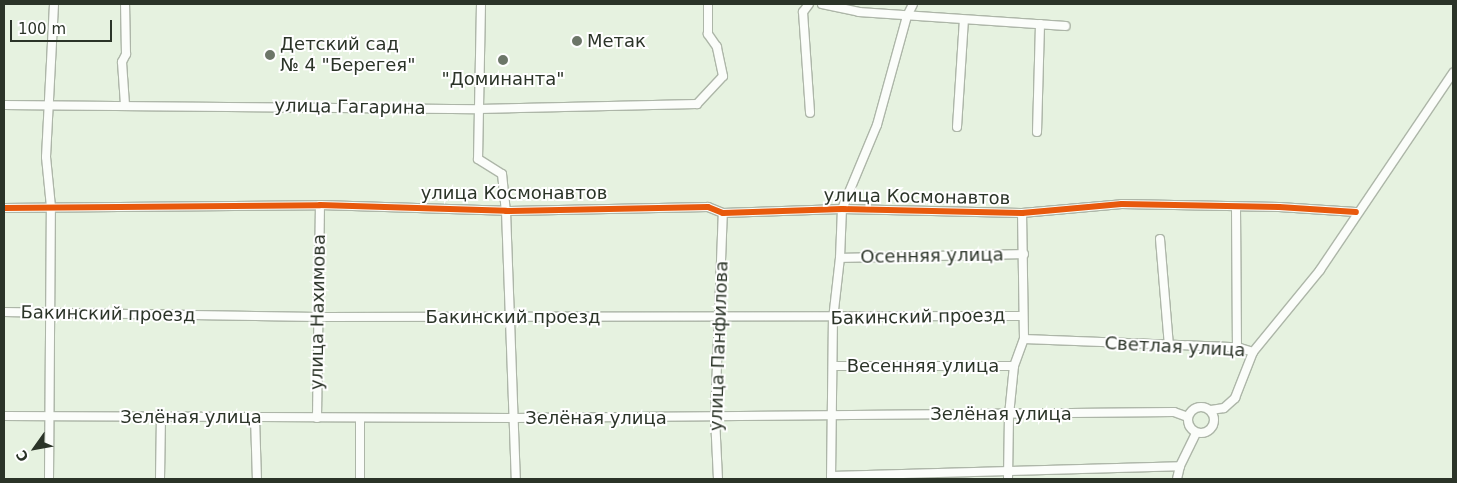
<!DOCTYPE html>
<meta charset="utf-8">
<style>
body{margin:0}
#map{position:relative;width:1457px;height:483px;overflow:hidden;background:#e6f2e0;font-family:"DejaVu Sans",sans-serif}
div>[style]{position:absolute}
.roads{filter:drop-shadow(1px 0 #adb6a8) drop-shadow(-1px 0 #adb6a8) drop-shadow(0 1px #adb6a8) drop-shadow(0 -1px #adb6a8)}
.street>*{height:8px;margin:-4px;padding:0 4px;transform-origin:4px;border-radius:4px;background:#fbfdfa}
.street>.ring{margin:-4px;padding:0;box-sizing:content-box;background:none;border:8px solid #fbfdfa;border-radius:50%}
.cycleway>*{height:6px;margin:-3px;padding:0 3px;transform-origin:3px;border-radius:3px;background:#e8590c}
.dots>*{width:14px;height:14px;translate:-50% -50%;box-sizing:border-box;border:2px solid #fff;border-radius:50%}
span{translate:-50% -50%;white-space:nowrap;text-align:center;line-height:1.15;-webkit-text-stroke:4px #fff;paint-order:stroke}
.poi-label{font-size:18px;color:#2b3428}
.left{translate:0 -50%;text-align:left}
.street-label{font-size:18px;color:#2b3428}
.frame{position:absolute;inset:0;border:5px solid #2b3428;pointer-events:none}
.north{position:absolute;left:10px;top:423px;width:50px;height:50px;-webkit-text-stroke:4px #fff;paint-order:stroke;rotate:238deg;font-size:14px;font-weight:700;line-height:20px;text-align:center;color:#2b3428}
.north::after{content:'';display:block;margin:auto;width:18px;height:22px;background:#2b3428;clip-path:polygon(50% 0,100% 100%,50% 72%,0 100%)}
.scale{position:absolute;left:10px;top:20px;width:102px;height:22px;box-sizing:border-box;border:2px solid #2b3428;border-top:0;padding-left:6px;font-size:15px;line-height:18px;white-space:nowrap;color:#2b3428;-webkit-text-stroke:4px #fff;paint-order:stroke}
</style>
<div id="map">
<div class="roads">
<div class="street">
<div style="left:481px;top:4px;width:155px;rotate:91.1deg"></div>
<div style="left:478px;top:159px;width:28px;rotate:32deg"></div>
<div style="left:502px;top:174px;width:37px;rotate:84deg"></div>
<div style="left:506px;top:211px;width:268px;rotate:87.9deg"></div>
<div style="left:809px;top:4px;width:10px;rotate:127deg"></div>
<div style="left:803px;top:12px;width:101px;rotate:86deg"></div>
<div style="left:822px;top:4px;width:38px;rotate:12deg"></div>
<div style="left:859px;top:12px;width:207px;rotate:3.9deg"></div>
<div style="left:4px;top:105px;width:475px;rotate:0.5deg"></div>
<div style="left:479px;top:109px;width:218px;rotate:-1.3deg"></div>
<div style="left:697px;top:104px;width:38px;rotate:-47deg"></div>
<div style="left:723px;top:76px;width:30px;rotate:-102deg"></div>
<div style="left:717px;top:47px;width:16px;rotate:-125deg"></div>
<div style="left:708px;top:34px;width:30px;rotate:-90deg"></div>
<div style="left:125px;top:105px;width:43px;rotate:-94deg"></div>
<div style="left:122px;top:62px;width:9px;rotate:-63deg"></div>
<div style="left:126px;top:54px;width:50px;rotate:-91.1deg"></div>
<div style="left:957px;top:127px;width:107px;rotate:-86.3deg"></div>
<div style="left:1037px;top:132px;width:108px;rotate:-88.4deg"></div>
<div style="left:4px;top:208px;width:316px;rotate:-0.5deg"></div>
<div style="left:320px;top:205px;width:186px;rotate:1.8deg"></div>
<div style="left:506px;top:211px;width:202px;rotate:-1.1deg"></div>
<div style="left:708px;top:207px;width:16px;rotate:22deg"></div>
<div style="left:723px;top:213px;width:119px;rotate:-1.9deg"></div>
<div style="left:842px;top:209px;width:180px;rotate:1.3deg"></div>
<div style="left:1022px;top:213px;width:100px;rotate:-5.1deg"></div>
<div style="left:1122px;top:204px;width:157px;rotate:1.1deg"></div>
<div style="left:1279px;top:207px;width:77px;rotate:3.7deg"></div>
<div style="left:1236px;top:208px;width:139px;rotate:89.6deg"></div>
<div style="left:1160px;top:239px;width:107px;rotate:85.2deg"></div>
<div style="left:840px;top:258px;width:184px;rotate:-1.2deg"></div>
<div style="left:4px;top:312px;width:314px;rotate:0.9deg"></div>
<div style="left:318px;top:317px;width:705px;rotate:-0.08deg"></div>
<div style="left:1024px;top:339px;width:213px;rotate:2.2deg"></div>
<div style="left:1237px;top:347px;width:17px;rotate:17deg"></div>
<div style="left:1253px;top:352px;width:106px;rotate:-50.7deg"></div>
<div style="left:1320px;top:270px;width:238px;rotate:-56deg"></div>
<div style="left:833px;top:366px;width:181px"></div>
<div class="ring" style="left:1188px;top:407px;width:18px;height:18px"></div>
<div style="left:1211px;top:410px;width:13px;rotate:-9deg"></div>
<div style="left:1224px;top:408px;width:15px;rotate:-42deg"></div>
<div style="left:1235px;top:398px;width:49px;rotate:-68.6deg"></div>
<div style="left:4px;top:416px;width:510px;rotate:0.22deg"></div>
<div style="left:514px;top:418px;width:660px;rotate:-0.52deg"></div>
<div style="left:1174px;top:412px;width:15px;rotate:20deg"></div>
<div style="left:255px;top:417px;width:62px;rotate:88.2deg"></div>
<div style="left:317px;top:418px;width:213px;rotate:-89.2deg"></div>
<div style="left:360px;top:418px;width:61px;rotate:90deg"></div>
<div style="left:831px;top:476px;width:349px;rotate:-1.6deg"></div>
<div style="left:49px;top:479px;width:272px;rotate:-89.6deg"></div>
<div style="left:51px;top:207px;width:50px;rotate:-95.7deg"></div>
<div style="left:46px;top:157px;width:153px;rotate:-87deg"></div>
<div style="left:160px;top:479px;width:62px;rotate:-89.1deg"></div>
<div style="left:718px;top:479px;width:62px;rotate:-92.8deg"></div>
<div style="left:715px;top:417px;width:204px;rotate:-87.8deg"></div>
<div style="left:831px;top:479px;width:160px;rotate:-89.3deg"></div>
<div style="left:833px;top:319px;width:61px;rotate:-83.5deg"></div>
<div style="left:840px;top:258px;width:49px;rotate:-87.7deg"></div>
<div style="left:842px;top:209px;width:91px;rotate:-67.4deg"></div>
<div style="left:877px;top:125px;width:113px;rotate:-74.6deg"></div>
<div style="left:907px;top:16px;width:13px;rotate:-63deg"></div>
<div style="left:1008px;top:479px;width:64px;rotate:-89.1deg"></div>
<div style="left:1009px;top:415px;width:49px;rotate:-84.2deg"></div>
<div style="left:1014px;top:366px;width:29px;rotate:-70deg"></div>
<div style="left:1024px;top:339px;width:126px;rotate:-90.9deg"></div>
<div style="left:1177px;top:479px;width:13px;rotate:-77deg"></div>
<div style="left:1180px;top:466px;width:37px;rotate:-64deg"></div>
</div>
</div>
<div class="cycleway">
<div style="left:4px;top:208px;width:316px;rotate:-0.5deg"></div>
<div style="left:320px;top:205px;width:186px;rotate:1.8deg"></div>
<div style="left:506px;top:211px;width:202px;rotate:-1.1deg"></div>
<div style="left:708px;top:207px;width:16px;rotate:22deg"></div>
<div style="left:723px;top:213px;width:119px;rotate:-1.9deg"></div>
<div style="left:842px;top:209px;width:180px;rotate:1.3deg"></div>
<div style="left:1022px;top:213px;width:100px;rotate:-5.1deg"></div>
<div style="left:1122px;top:204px;width:157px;rotate:1.1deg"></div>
<div style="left:1279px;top:207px;width:77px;rotate:3.7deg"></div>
</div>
<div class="dots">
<div style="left:577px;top:41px;background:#6c7668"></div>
<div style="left:270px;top:55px;background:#6c7668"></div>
<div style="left:503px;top:60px;background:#6c7668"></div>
</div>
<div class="poi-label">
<span class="left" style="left:587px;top:41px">Метак</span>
<span class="left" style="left:280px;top:55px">Детский сад<br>№ 4 "Берегея"</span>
<span style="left:503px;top:79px">"Доминанта"</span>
</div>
<div class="street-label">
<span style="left:350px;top:107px;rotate:1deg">улица Гагарина</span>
<span style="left:514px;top:193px">улица Космонавтов</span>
<span style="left:917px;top:197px;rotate:1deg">улица Космонавтов</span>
<span style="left:932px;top:256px;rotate:-1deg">Осенняя улица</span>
<span style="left:318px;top:312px;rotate:-89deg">улица Нахимова</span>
<span style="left:108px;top:314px;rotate:1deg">Бакинский проезд</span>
<span style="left:513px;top:317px">Бакинский проезд</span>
<span style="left:918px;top:317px;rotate:-1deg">Бакинский проезд</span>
<span style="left:719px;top:346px;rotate:-88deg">улица Панфилова</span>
<span style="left:1175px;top:347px;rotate:3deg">Светлая улица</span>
<span style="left:923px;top:366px">Весенняя улица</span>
<span style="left:1001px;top:414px">Зелёная улица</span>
<span style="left:191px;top:417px">Зелёная улица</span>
<span style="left:596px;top:418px">Зелёная улица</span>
</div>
<div class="frame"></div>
<div class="north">С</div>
<div class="scale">100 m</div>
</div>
